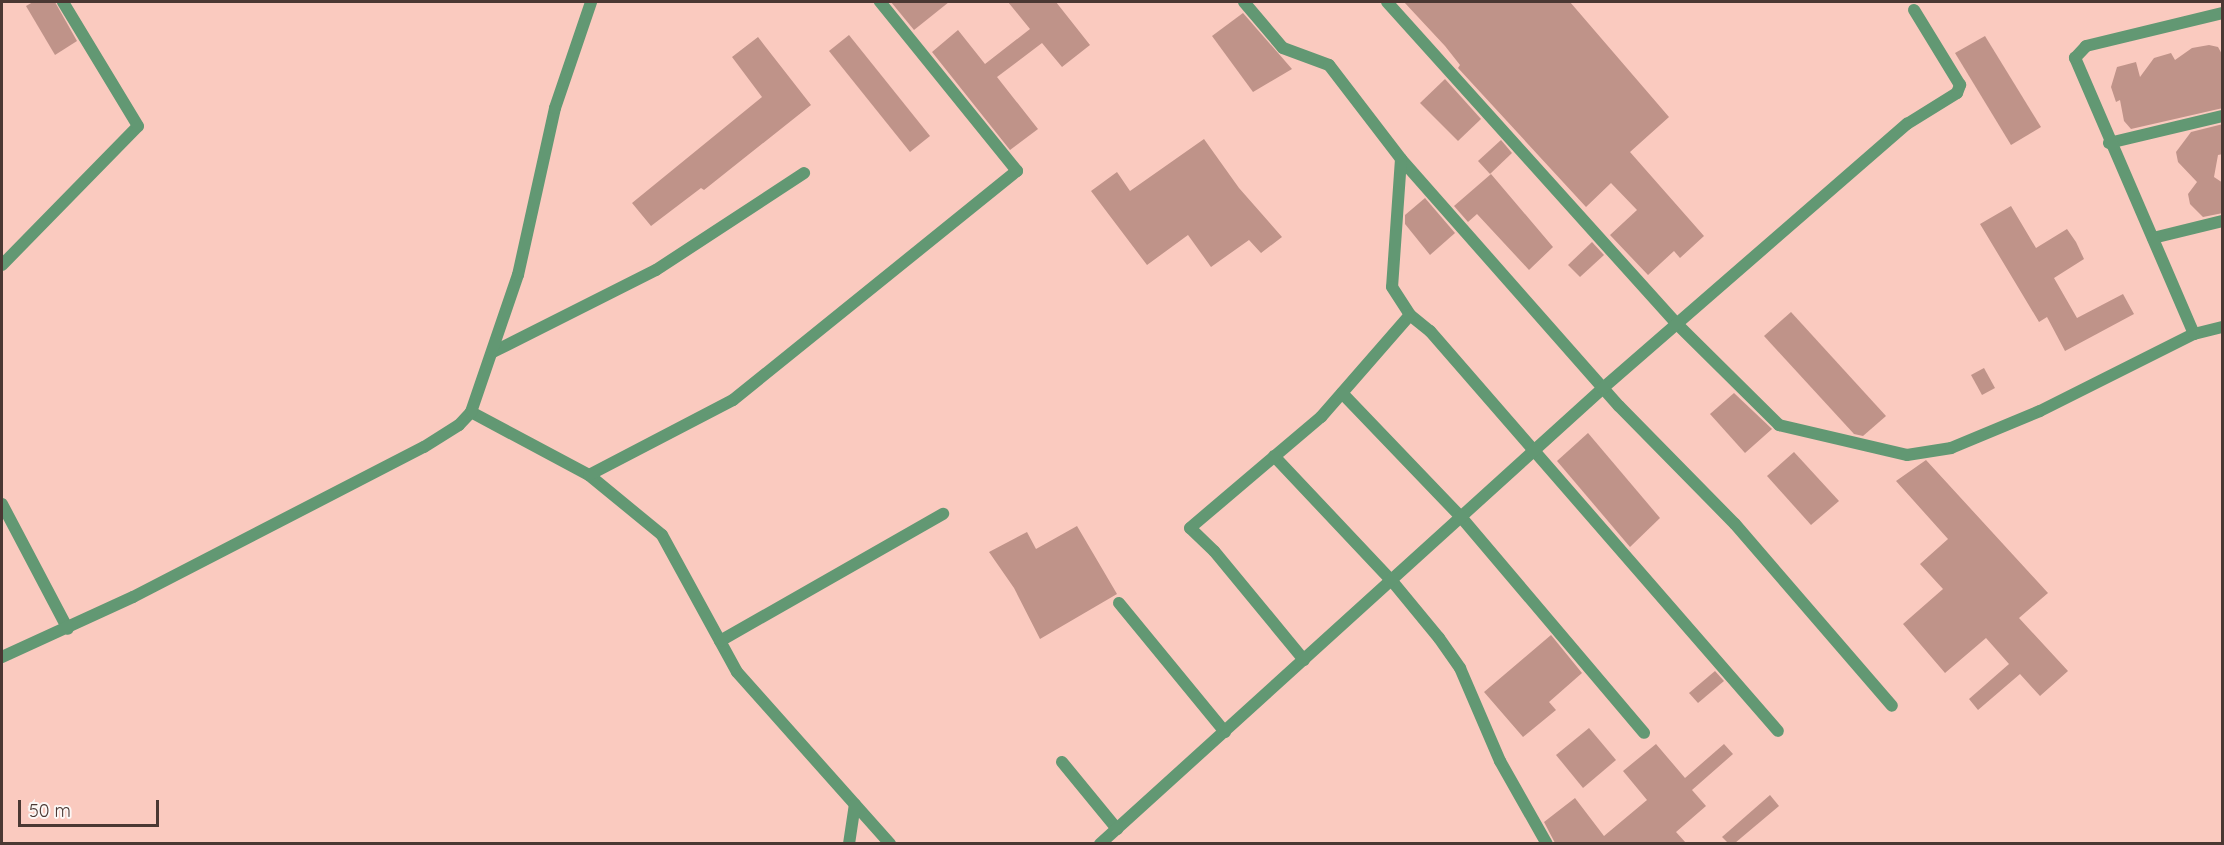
<!DOCTYPE html>
<style>
body{margin:0}
#map{position:relative;width:2224px;height:845px;overflow:hidden;background:#facabf;font-family:Quicksand,sans-serif}
div>[style]{position:absolute}
.building>*{inset:0;background:#bf9389}
.minor>*{height:12px;margin:-6px;padding:0 6px;transform-origin:6px;border-radius:6px;background:#629873}
.tertiary>*{height:12px;margin:-6px;padding:0 6px;transform-origin:6px;border-radius:6px;background:#629873}
span{translate:-50% -50%;white-space:nowrap;text-align:center;line-height:1.15;-webkit-text-stroke:4.5px #fcf7f5;paint-order:stroke}
.frame{position:absolute;inset:0;border:3px solid #4a3833;pointer-events:none}
.scale{position:absolute;left:18px;top:800px;width:141px;height:27px;box-sizing:border-box;border:3px solid #4a3833;border-top:0;padding-left:8px;font-size:18px;line-height:21px;white-space:nowrap;color:#4a3833;-webkit-text-stroke:4px #fcf7f5;paint-order:stroke}
</style>
<div id="map">
<div class="building">
<div style="clip-path:polygon(33px 2px,55px 2px,77px 41px,55px 55px,26px 6px)"></div>
<div style="clip-path:polygon(891px 2px,949px 2px,914px 30px)"></div>
<div style="clip-path:polygon(1008px 2px,1056px 2px,1090px 45px,1062px 67px,1042px 43px,997px 77px,1038px 129px,1010px 150px,932px 52px,958px 30px,985px 64px,1030px 29px)"></div>
<div style="clip-path:polygon(1404px 2px,1570px 2px,1669px 117px,1630px 152px,1704px 236px,1680px 258px,1674px 251px,1648px 275px,1610px 235px,1637px 210px,1611px 183px,1586px 207px,1458px 68px,1460px 65px,1445px 46px)"></div>
<div style="clip-path:polygon(1243px 13px,1292px 69px,1253px 92px,1212px 36px)"></div>
<div style="clip-path:polygon(849px 35px,930px 136px,910px 152px,829px 51px)"></div>
<div style="clip-path:polygon(1985px 36px,2041px 127px,2011px 145px,1955px 53px)"></div>
<div style="clip-path:polygon(758px 37px,811px 105px,704px 190px,701px 188px,651px 226px,632px 203px,762px 97px,732px 57px)"></div>
<div style="clip-path:polygon(2209px 45px,2218px 47px,2223px 56px,2223px 108px,2131px 129px,2124px 121px,2120px 100px,2116px 102px,2111px 87px,2117px 67px,2136px 62px,2140px 77px,2154px 58px,2171px 53px,2175px 60px,2192px 48px)"></div>
<div style="clip-path:polygon(1445px 79px,1481px 119px,1458px 141px,1420px 103px)"></div>
<div style="clip-path:polygon(2223px 124px,2223px 154px,2218px 155px,2214px 177px,2223px 183px,2223px 213px,2203px 217px,2190px 204px,2188px 194px,2197px 182px,2178px 162px,2176px 152px,2191px 132px)"></div>
<div style="clip-path:polygon(1204px 139px,1239px 188px,1282px 237px,1261px 253px,1249px 240px,1211px 267px,1188px 235px,1147px 265px,1091px 191px,1117px 172px,1130px 191px)"></div>
<div style="clip-path:polygon(1501px 140px,1512px 153px,1490px 174px,1478px 161px)"></div>
<div style="clip-path:polygon(1491px 174px,1553px 247px,1529px 270px,1477px 214px,1468px 222px,1454px 206px)"></div>
<div style="clip-path:polygon(1425px 198px,1455px 233px,1430px 255px,1405px 224px,1405px 215px)"></div>
<div style="clip-path:polygon(2011px 206px,2036px 248px,2067px 229px,2076px 242px,2084px 259px,2054px 278px,2077px 318px,2123px 294px,2134px 314px,2065px 351px,2047px 317px,2039px 322px,1980px 224px)"></div>
<div style="clip-path:polygon(1592px 242px,1604px 255px,1580px 277px,1568px 265px)"></div>
<div style="clip-path:polygon(1791px 312px,1886px 416px,1863px 436px,1854px 434px,1764px 336px)"></div>
<div style="clip-path:polygon(1984px 368px,1995px 388px,1982px 395px,1971px 375px)"></div>
<div style="clip-path:polygon(1734px 393px,1772px 429px,1745px 453px,1710px 414px)"></div>
<div style="clip-path:polygon(1588px 433px,1660px 518px,1630px 547px,1557px 461px)"></div>
<div style="clip-path:polygon(1794px 452px,1839px 501px,1811px 525px,1767px 476px)"></div>
<div style="clip-path:polygon(1926px 460px,2048px 593px,2019px 618px,2068px 671px,2040px 696px,2020px 674px,1978px 710px,1969px 699px,2009px 664px,1986px 638px,1945px 673px,1903px 624px,1943px 589px,1920px 564px,1948px 539px,1896px 481px)"></div>
<div style="clip-path:polygon(1077px 526px,1117px 594px,1040px 639px,1014px 588px,989px 552px,1027px 532px,1036px 549px)"></div>
<div style="clip-path:polygon(1551px 635px,1582px 673px,1549px 702px,1556px 710px,1523px 737px,1484px 692px)"></div>
<div style="clip-path:polygon(1715px 671px,1724px 681px,1698px 703px,1689px 693px)"></div>
<div style="clip-path:polygon(1589px 728px,1616px 760px,1583px 788px,1556px 755px)"></div>
<div style="clip-path:polygon(1656px 744px,1685px 778px,1724px 744px,1733px 754px,1692px 790px,1706px 806px,1676px 832px,1686px 843px,1555px 843px,1544px 822px,1575px 798px,1604px 836px,1647px 800px,1623px 771px)"></div>
<div style="clip-path:polygon(1770px 795px,1779px 806px,1735px 843px,1728px 843px,1722px 837px)"></div>
</div>
<div class="minor">
<div style="left:1244px;top:2px;width:60px;rotate:49.7deg"></div>
<div style="left:1283px;top:48px;width:49px;rotate:20.3deg"></div>
<div style="left:1329px;top:65px;width:118px;rotate:52.5deg"></div>
<div style="left:1401px;top:159px;width:329px;rotate:48.6deg"></div>
<div style="left:1619px;top:406px;width:165px;rotate:45.5deg"></div>
<div style="left:1735px;top:524px;width:240px;rotate:49.2deg"></div>
<div style="left:1387px;top:2px;width:433px;rotate:48deg"></div>
<div style="left:1677px;top:324px;width:144px;rotate:44.7deg"></div>
<div style="left:1779px;top:425px;width:131px;rotate:13.2deg"></div>
<div style="left:1907px;top:455px;width:45px;rotate:-9deg"></div>
<div style="left:1951px;top:448px;width:96px;rotate:-22.6deg"></div>
<div style="left:2040px;top:411px;width:172px;rotate:-26.6deg"></div>
<div style="left:2194px;top:334px;width:29px;rotate:-14deg"></div>
<div style="left:2109px;top:143px;width:116px;rotate:-13.4deg"></div>
<div style="left:1401px;top:159px;width:128px;rotate:94deg"></div>
<div style="left:1392px;top:287px;width:33px;rotate:57deg"></div>
<div style="left:1410px;top:315px;width:26px;rotate:39deg"></div>
<div style="left:1430px;top:331px;width:530px;rotate:48.98deg"></div>
<div style="left:2153px;top:238px;width:71px;rotate:-13.8deg"></div>
<div style="left:2px;top:265px;width:194px;rotate:-45.6deg"></div>
<div style="left:138px;top:126px;width:145px;rotate:-121.2deg"></div>
<div style="left:2194px;top:334px;width:301px;rotate:-113.3deg"></div>
<div style="left:2075px;top:58px;width:16px;rotate:-47deg"></div>
<div style="left:2086px;top:46px;width:140px;rotate:-13.6deg"></div>
<div style="left:493px;top:352px;width:182px;rotate:-26.7deg"></div>
<div style="left:656px;top:270px;width:177px;rotate:-33.2deg"></div>
<div style="left:1342px;top:393px;width:172px;rotate:46.2deg"></div>
<div style="left:1461px;top:517px;width:283px;rotate:49.7deg"></div>
<div style="left:471px;top:412px;width:134px;rotate:28.1deg"></div>
<div style="left:589px;top:475px;width:94px;rotate:39.4deg"></div>
<div style="left:662px;top:535px;width:156px;rotate:61.3deg"></div>
<div style="left:737px;top:672px;width:230px;rotate:48.3deg"></div>
<div style="left:1274px;top:456px;width:172px;rotate:46.7deg"></div>
<div style="left:1392px;top:581px;width:74px;rotate:50.5deg"></div>
<div style="left:1439px;top:638px;width:37px;rotate:55deg"></div>
<div style="left:1460px;top:668px;width:101px;rotate:66.7deg"></div>
<div style="left:1500px;top:761px;width:95px;rotate:60.5deg"></div>
<div style="left:589px;top:475px;width:162px;rotate:-27.5deg"></div>
<div style="left:733px;top:400px;width:365px;rotate:-38.9deg"></div>
<div style="left:1017px;top:171px;width:218px;rotate:-129deg"></div>
<div style="left:2px;top:504px;width:141px;rotate:62.2deg"></div>
<div style="left:1119px;top:603px;width:167px;rotate:50.6deg"></div>
<div style="left:720px;top:641px;width:257px;rotate:-29.7deg"></div>
<div style="left:1304px;top:660px;width:141px;rotate:-129.5deg"></div>
<div style="left:1214px;top:551px;width:33px;rotate:-136deg"></div>
<div style="left:1190px;top:528px;width:172px;rotate:-40.3deg"></div>
<div style="left:1321px;top:417px;width:135px;rotate:-48.9deg"></div>
<div style="left:1062px;top:762px;width:87px;rotate:50.6deg"></div>
<div style="left:849px;top:844px;width:40px;rotate:-81.5deg"></div>
<div style="left:1100px;top:844px;width:679px;rotate:-42.19deg"></div>
<div style="left:1603px;top:388px;width:403px;rotate:-41deg"></div>
<div style="left:1907px;top:124px;width:59px;rotate:-31.8deg"></div>
<div style="left:1957px;top:93px;width:9px;rotate:-69deg"></div>
<div style="left:1960px;top:85px;width:88px;rotate:-121.5deg"></div>
</div>
<div class="tertiary">
<div style="left:2px;top:657px;width:144px;rotate:-24.6deg"></div>
<div style="left:133px;top:597px;width:327px;rotate:-27.3deg"></div>
<div style="left:424px;top:447px;width:41px;rotate:-32.2deg"></div>
<div style="left:459px;top:425px;width:18px;rotate:-47deg"></div>
<div style="left:471px;top:412px;width:145px;rotate:-71.1deg"></div>
<div style="left:518px;top:275px;width:171px;rotate:-77.5deg"></div>
<div style="left:555px;top:108px;width:112px;rotate:-71.2deg"></div>
</div>
<div class="frame"></div>
<div class="scale">50 m</div>
</div>
